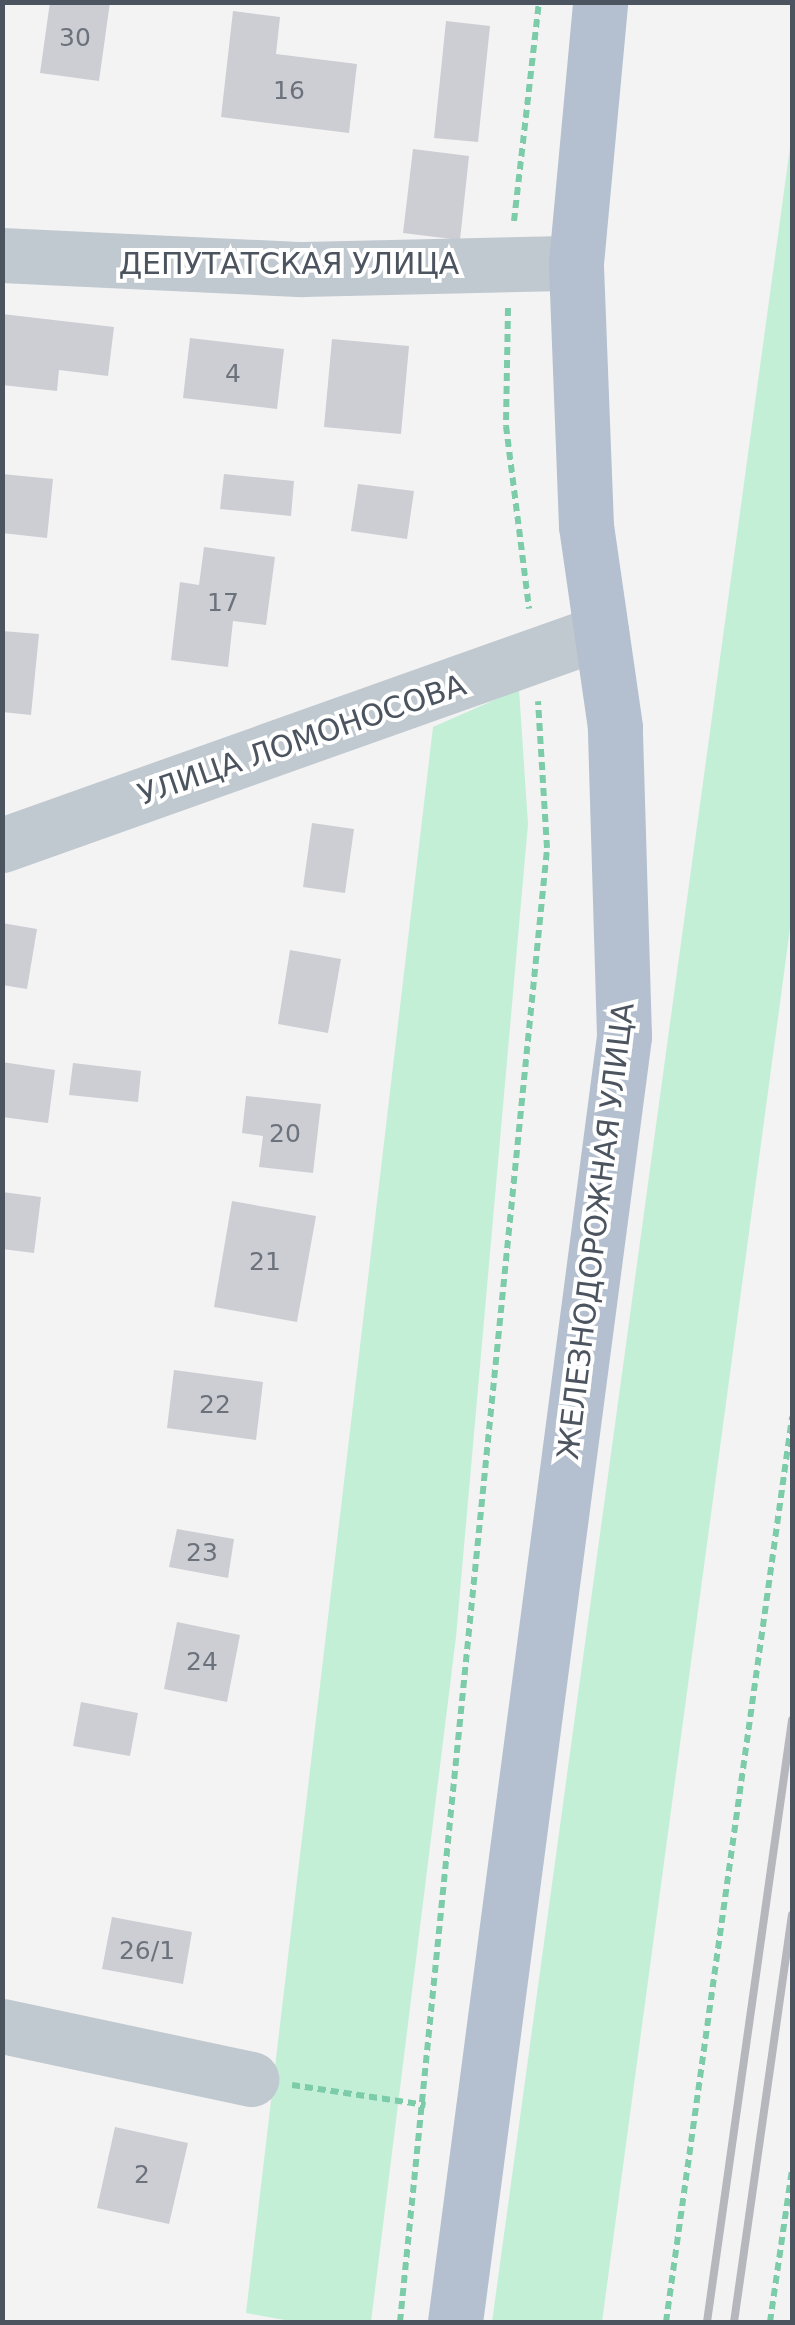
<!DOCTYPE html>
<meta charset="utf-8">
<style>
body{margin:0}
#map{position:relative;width:795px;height:2325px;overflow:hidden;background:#f4f3f3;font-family:"DejaVu Sans",sans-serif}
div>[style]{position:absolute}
.green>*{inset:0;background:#c4efd7}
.building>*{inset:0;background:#cdced4}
.path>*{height:6px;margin-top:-3px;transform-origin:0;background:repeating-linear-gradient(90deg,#7dcca9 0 8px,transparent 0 13px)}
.minor>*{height:55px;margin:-27.5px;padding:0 27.5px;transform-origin:27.5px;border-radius:27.5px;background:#c1c9d0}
.major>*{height:55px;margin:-27.5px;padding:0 27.5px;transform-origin:27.5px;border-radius:27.5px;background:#b4c0cf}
.rail>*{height:8px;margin:-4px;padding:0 4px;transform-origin:4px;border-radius:4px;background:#b5b7bc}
span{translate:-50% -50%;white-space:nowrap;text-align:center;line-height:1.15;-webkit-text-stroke:8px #fff;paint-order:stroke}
.number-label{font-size:25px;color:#6c727c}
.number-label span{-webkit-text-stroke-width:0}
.street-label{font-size:30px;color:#4b545f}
.frame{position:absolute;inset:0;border:5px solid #4b545f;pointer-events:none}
</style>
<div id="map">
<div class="green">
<div style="clip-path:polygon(792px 133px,792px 914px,602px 2322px,492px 2322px)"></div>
<div style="clip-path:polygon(519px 689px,528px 824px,456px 1637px,371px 2322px,296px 2322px,246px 2313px,433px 727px)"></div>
</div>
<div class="building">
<div style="clip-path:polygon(50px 2px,110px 2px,99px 81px,40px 73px)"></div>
<div style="clip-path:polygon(233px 11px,280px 17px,276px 54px,357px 64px,349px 133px,221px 117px)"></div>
<div style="clip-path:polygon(446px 21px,490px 26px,478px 142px,434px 138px)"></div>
<div style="clip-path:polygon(413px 149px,469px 156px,460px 240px,403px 233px)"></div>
<div style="clip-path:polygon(2px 314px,114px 327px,108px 376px,59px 370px,57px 391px,2px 385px)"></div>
<div style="clip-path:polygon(190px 338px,284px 349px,277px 409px,183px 398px)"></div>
<div style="clip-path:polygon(332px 339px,409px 346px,401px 434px,324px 427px)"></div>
<div style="clip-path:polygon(2px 474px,53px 479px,47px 538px,2px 533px)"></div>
<div style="clip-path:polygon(224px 474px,294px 481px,291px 516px,220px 509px)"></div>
<div style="clip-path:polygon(358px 484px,414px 491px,407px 539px,351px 531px)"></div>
<div style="clip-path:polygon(204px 547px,275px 557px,266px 625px,233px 621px,228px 667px,171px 660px,180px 582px,199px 585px)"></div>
<div style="clip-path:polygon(2px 631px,39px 634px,31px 715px,2px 712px)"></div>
<div style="clip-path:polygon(312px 823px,354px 829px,345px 893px,303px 887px)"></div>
<div style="clip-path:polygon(2px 923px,37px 929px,27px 989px,2px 985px)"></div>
<div style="clip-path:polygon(290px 950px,341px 959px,328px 1033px,278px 1024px)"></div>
<div style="clip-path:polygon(2px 1062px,55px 1070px,48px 1123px,2px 1117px)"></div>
<div style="clip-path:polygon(73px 1063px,141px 1071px,138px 1102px,69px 1095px)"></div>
<div style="clip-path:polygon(246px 1096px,321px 1104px,313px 1173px,259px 1167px,263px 1136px,242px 1133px)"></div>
<div style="clip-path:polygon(2px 1192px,41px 1197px,34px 1253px,2px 1249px)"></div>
<div style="clip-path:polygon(232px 1201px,316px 1216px,297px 1322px,214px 1307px)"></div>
<div style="clip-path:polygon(174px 1370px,263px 1382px,256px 1440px,167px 1428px)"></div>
<div style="clip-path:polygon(177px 1529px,234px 1539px,228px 1578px,169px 1567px)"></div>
<div style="clip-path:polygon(177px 1622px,240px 1635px,227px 1702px,164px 1689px)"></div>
<div style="clip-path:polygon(81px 1702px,138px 1713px,130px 1756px,73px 1746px)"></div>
<div style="clip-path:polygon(112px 1917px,192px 1932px,183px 1984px,102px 1969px)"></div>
<div style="clip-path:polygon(115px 2127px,188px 2143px,169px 2224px,97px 2208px)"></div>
</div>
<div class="path">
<div style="left:514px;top:221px;width:220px;rotate:-83.5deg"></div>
<div style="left:508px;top:308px;width:118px;rotate:91deg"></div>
<div style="left:506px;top:426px;width:184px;rotate:82.8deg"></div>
<div style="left:292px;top:2085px;width:135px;rotate:8.5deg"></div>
<div style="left:400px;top:2322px;width:1481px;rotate:-84.3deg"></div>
<div style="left:547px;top:848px;width:147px;rotate:-93.5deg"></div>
<div style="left:666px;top:2322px;width:914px;rotate:-82.07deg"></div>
<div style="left:770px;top:2322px;width:154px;rotate:-81.8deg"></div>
</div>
<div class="minor">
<div style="left:2px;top:255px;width:301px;rotate:2.7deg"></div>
<div style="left:303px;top:269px;width:273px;rotate:-1.3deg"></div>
<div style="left:2px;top:845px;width:636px;rotate:-19.58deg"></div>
<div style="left:2px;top:2026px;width:255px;rotate:12deg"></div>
</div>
<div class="major">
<div style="left:455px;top:2322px;width:1297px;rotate:-82.51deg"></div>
<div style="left:624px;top:1036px;width:309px;rotate:-91.7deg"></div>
<div style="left:615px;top:727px;width:203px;rotate:-98.2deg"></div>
<div style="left:586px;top:526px;width:263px;rotate:-92.2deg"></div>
<div style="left:576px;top:263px;width:262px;rotate:-84.7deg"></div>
</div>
<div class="rail">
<div style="left:707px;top:2322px;width:608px;rotate:-81.96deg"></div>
<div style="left:734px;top:2322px;width:411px;rotate:-81.9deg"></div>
</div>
<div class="number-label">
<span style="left:75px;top:38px">30</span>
<span style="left:289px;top:91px">16</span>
<span style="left:233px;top:374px">4</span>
<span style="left:223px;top:603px">17</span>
<span style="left:285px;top:1134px">20</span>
<span style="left:265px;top:1262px">21</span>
<span style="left:215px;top:1405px">22</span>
<span style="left:202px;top:1553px">23</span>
<span style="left:202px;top:1662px">24</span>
<span style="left:147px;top:1951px">26/1</span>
<span style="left:142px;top:2175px">2</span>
</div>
<div class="street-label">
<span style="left:289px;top:264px">ДЕПУТАТСКАЯ УЛИЦА</span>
<span style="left:302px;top:740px;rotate:-19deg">УЛИЦА ЛОМОНОСОВА</span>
<span style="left:596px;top:1231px;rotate:-83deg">ЖЕЛЕЗНОДОРОЖНАЯ УЛИЦА</span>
</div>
<div class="frame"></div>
</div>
